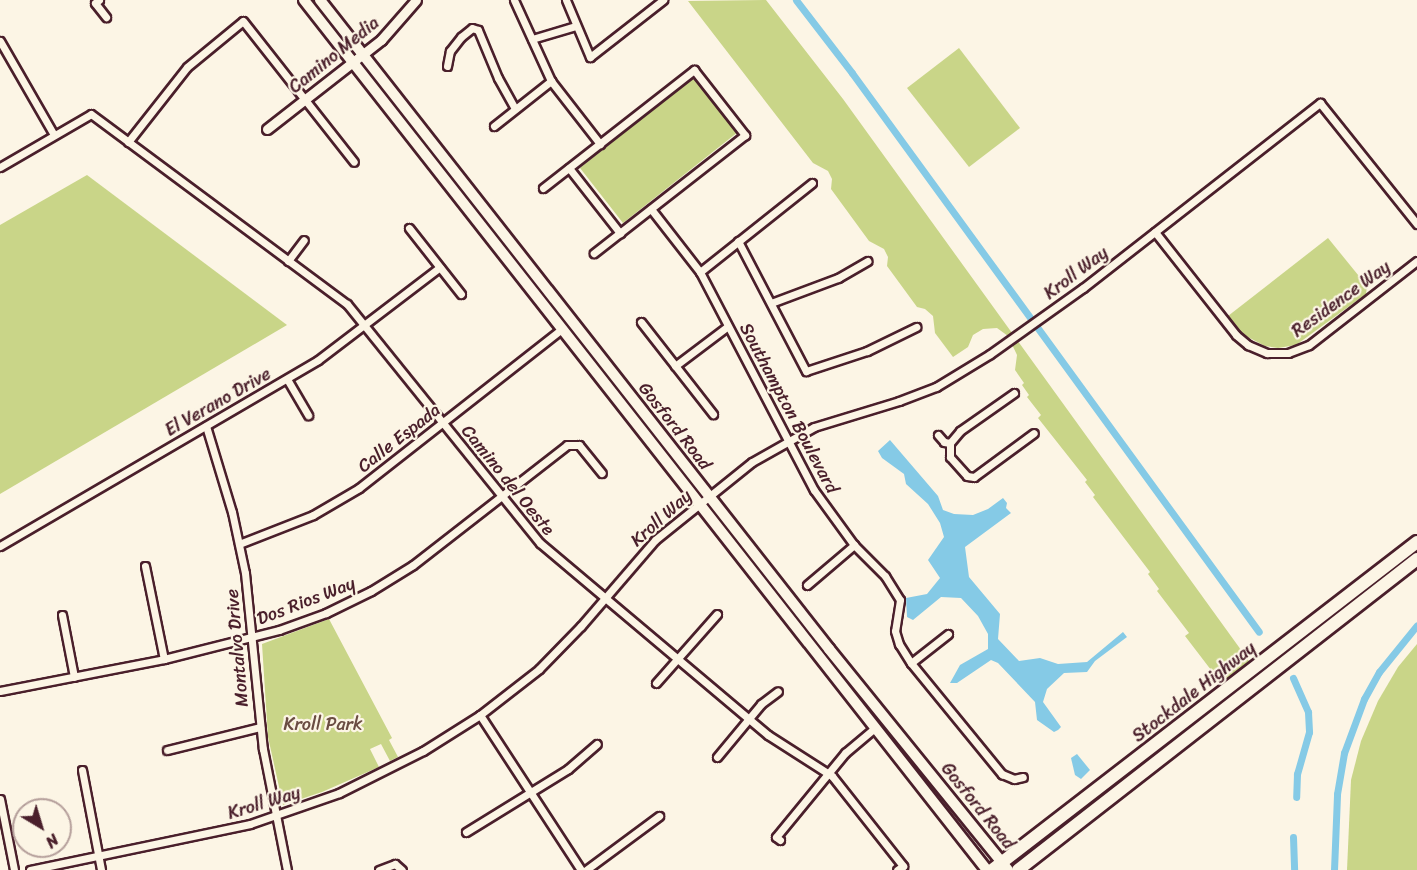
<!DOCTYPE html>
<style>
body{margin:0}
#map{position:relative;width:1417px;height:870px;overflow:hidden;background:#fcf5e5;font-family:Sriracha,sans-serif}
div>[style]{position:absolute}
.green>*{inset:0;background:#c9d588}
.water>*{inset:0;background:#85cae6}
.canal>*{height:7px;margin:-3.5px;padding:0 3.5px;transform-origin:3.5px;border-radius:3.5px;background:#85cae6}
.roads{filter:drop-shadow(2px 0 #4a1f2b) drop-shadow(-2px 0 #4a1f2b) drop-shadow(0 2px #4a1f2b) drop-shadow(0 -2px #4a1f2b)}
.minor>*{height:7px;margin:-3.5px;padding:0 3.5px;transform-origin:3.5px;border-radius:3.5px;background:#fcf5e5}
.tertiary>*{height:9px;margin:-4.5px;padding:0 4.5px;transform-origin:4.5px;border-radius:4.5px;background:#fcf5e5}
.secondary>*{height:10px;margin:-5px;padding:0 5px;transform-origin:5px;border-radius:5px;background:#fcf5e5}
.primary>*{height:12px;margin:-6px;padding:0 6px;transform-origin:6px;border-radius:6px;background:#fcf5e5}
span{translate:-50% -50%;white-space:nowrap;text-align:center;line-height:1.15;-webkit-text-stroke:4.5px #fcf5e5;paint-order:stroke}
.street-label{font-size:18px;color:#4a1f2b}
.park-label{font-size:18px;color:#6a4c42}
.north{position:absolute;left:12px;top:798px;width:60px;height:60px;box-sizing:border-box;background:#fcf5e5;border:2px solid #b59f9b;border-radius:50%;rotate:142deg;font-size:16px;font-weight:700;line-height:24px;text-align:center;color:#4a1f2b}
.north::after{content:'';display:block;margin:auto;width:21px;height:27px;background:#4a1f2b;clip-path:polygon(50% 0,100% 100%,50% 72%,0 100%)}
</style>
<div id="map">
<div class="green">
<div style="clip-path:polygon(766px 0,843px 99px,1249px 661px,1221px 683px,1185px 636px,1189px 633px,1157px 591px,1159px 589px,1148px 574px,1150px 572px,1093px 497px,1095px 495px,1085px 482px,1087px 480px,1038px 418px,1041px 415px,1027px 397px,1029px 395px,1022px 385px,1024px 383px,1015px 370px,1017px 355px,1008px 336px,997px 328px,983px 329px,973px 335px,968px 347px,953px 357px,935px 333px,933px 316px,925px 309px,917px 307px,887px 266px,888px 257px,884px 249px,869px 241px,831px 189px,832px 179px,828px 171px,813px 163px,688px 1px)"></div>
<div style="clip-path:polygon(959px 48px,1020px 128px,969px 167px,907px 88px)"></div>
<div style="clip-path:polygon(694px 77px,738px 132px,623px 223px,580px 168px)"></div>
<div style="clip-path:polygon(87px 175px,287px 325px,0 494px,0 225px)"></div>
<div style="clip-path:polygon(1328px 238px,1367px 286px,1366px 294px,1296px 345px,1278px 348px,1265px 346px,1244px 335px,1228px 316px)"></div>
<div style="clip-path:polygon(329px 619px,392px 738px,389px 740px,398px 757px,390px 761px,381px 744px,370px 749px,379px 767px,322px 792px,283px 805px,268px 737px,262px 644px)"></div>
<div style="clip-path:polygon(1417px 644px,1417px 870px,1347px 870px,1351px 780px,1361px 741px,1378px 701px,1398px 667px)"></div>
</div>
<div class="water">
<div style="clip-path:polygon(890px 440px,938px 496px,943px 510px,954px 514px,973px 515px,988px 509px,1003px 498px,1007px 503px,1006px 508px,1011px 513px,965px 547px,969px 577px,1000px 614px,998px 639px,1019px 661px,1040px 658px,1058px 664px,1087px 662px,1123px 632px,1127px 637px,1095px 661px,1087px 672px,1064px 673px,1047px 689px,1043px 702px,1061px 727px,1058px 730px,1054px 732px,1037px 720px,1035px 702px,998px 663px,991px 660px,957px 683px,950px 683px,960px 665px,988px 649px,988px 634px,978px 616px,961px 598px,941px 597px,913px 620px,907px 617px,906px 598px,927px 594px,940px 578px,928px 560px,944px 537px,940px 523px,928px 504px,906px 484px,904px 474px,882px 458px,878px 451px)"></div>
<div style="clip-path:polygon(1077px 754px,1090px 770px,1081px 779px,1075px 775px,1071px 758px)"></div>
</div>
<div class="canal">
<div style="left:796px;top:0;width:92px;rotate:52.5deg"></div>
<div style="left:852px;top:73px;width:691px;rotate:53.94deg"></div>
<div style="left:1293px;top:678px;width:37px;rotate:66deg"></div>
<div style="left:1308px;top:712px;width:20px;rotate:87deg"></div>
<div style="left:1309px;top:732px;width:44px;rotate:105.9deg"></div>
<div style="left:1297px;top:774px;width:23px;rotate:92deg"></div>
<div style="left:1293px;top:837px;width:33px;rotate:88deg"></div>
<div style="left:1334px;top:870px;width:76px;rotate:-87.7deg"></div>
<div style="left:1337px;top:794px;width:42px;rotate:-80.3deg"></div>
<div style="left:1344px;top:753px;width:58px;rotate:-69.7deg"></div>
<div style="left:1364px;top:699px;width:31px;rotate:-61deg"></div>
<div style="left:1379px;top:672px;width:60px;rotate:-51deg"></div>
</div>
<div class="roads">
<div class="minor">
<div style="left:99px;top:0;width:5px;rotate:143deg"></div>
<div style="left:95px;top:3px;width:18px;rotate:52deg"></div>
<div style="left:514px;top:0;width:89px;rotate:65.4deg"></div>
<div style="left:551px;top:81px;width:80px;rotate:52.1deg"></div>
<div style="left:566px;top:0;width:62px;rotate:67.2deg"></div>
<div style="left:590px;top:57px;width:93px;rotate:-38deg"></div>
<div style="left:532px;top:39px;width:46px;rotate:-16.5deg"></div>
<div style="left:0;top:41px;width:108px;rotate:60.1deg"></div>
<div style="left:447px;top:66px;width:15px;rotate:-79deg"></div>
<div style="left:450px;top:51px;width:18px;rotate:-52deg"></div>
<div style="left:461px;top:37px;width:14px;rotate:-39deg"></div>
<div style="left:472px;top:28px;width:6px;rotate:18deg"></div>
<div style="left:478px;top:30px;width:52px;rotate:67.4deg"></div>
<div style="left:498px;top:78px;width:35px;rotate:61deg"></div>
<div style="left:494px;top:126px;width:73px;rotate:-38.3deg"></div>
<div style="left:128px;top:142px;width:95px;rotate:-51.8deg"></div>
<div style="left:187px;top:67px;width:72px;rotate:-39.4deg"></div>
<div style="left:243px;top:21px;width:179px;rotate:51.8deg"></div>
<div style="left:0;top:167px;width:105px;rotate:-30.2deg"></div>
<div style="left:91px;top:114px;width:319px;rotate:36.6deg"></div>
<div style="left:347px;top:304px;width:307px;rotate:51.1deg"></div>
<div style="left:540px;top:543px;width:298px;rotate:40.1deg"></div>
<div style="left:768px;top:735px;width:76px;rotate:32.6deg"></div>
<div style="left:832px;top:776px;width:115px;rotate:51.7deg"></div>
<div style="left:903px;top:866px;width:7px;rotate:146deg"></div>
<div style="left:569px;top:168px;width:83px;rotate:51.9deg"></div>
<div style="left:543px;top:188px;width:192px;rotate:-38deg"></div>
<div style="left:694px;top:70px;width:83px;rotate:51.9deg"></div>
<div style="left:745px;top:135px;width:192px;rotate:142deg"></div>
<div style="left:651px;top:209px;width:80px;rotate:52.1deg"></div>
<div style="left:700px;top:272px;width:246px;rotate:62.4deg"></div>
<div style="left:814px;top:490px;width:68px;rotate:54deg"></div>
<div style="left:854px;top:545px;width:44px;rotate:45deg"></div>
<div style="left:885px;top:576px;width:28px;rotate:58deg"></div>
<div style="left:900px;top:600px;width:31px;rotate:99deg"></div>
<div style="left:895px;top:631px;width:14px;rotate:73deg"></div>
<div style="left:899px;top:644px;width:22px;rotate:58deg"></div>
<div style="left:911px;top:663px;width:144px;rotate:50.7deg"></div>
<div style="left:1002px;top:774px;width:13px;rotate:23deg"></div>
<div style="left:1014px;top:779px;width:9px;rotate:-13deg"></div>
<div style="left:409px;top:228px;width:84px;rotate:51.8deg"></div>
<div style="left:1155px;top:232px;width:131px;rotate:51.8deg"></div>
<div style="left:1236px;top:335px;width:16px;rotate:40deg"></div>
<div style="left:1248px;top:345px;width:21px;rotate:23deg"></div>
<div style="left:1267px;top:353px;width:21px"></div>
<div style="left:1288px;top:353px;width:22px;rotate:-21deg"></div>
<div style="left:1309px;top:345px;width:137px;rotate:-37.9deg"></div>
<div style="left:738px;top:241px;width:147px;rotate:62.4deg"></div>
<div style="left:806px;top:371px;width:64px;rotate:-18.2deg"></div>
<div style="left:867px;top:351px;width:55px;rotate:-26.1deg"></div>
<div style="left:288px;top:261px;width:26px;rotate:-53deg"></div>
<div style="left:700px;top:272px;width:143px;rotate:-38.5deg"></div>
<div style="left:771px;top:303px;width:72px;rotate:-20.5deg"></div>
<div style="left:838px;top:278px;width:34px;rotate:-30deg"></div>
<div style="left:641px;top:322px;width:117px;rotate:52deg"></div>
<div style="left:675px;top:366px;width:66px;rotate:-37deg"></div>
<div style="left:287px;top:379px;width:42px;rotate:59.7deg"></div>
<div style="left:1014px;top:393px;width:66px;rotate:144.9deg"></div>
<div style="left:960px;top:431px;width:16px;rotate:130deg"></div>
<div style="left:950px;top:443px;width:14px;rotate:90deg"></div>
<div style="left:950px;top:457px;width:25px;rotate:48deg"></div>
<div style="left:967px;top:476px;width:7px;rotate:8deg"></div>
<div style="left:974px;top:477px;width:74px;rotate:-36.3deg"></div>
<div style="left:206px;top:426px;width:90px;rotate:73.2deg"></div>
<div style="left:232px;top:512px;width:62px;rotate:78deg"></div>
<div style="left:245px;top:573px;width:177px;rotate:84.2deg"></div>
<div style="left:263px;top:749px;width:123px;rotate:78.8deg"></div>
<div style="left:938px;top:435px;width:9px;rotate:49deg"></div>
<div style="left:944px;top:442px;width:6px;rotate:9deg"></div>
<div style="left:239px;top:544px;width:79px;rotate:-21.4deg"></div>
<div style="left:313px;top:515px;width:53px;rotate:-30.4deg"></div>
<div style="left:359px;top:488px;width:258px;rotate:-38.1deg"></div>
<div style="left:0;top:546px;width:368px;rotate:-30.3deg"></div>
<div style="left:318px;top:360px;width:153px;rotate:-37.3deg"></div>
<div style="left:145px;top:566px;width:95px;rotate:78.5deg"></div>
<div style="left:807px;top:585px;width:62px;rotate:-40.4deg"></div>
<div style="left:62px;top:615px;width:63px;rotate:79deg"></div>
<div style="left:911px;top:663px;width:47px;rotate:-38.1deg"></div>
<div style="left:656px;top:683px;width:92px;rotate:-48.5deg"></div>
<div style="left:0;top:691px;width:167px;rotate:-11deg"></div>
<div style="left:164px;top:659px;width:119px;rotate:-14.2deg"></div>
<div style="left:279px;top:630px;width:50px;rotate:-19.9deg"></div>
<div style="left:326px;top:613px;width:50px;rotate:-26.1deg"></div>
<div style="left:371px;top:591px;width:49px;rotate:-31.8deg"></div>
<div style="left:413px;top:565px;width:195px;rotate:-37.9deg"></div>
<div style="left:567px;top:445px;width:12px"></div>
<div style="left:579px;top:445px;width:36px;rotate:51deg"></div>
<div style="left:480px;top:715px;width:185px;rotate:56.9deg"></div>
<div style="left:167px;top:750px;width:96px;rotate:-13.9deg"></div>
<div style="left:717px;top:757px;width:69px;rotate:-50.3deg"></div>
<div style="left:761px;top:704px;width:21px;rotate:-37deg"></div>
<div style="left:82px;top:770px;width:102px;rotate:79.2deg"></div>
<div style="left:0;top:799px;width:72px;rotate:78.8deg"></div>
<div style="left:466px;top:832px;width:120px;rotate:-31.7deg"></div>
<div style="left:568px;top:769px;width:38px;rotate:-41deg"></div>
<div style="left:780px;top:840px;width:5px;rotate:-143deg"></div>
<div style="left:776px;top:837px;width:109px;rotate:-50.6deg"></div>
<div style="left:845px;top:753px;width:39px;rotate:-40deg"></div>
<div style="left:30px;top:870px;width:225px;rotate:-11.8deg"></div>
<div style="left:250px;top:824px;width:94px;rotate:-19.2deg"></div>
<div style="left:339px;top:793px;width:94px;rotate:-26.6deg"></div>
<div style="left:423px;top:751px;width:67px;rotate:-32.3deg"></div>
<div style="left:480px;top:715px;width:75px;rotate:-37.9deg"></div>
<div style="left:539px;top:669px;width:60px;rotate:-45.7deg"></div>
<div style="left:581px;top:626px;width:113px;rotate:-49.3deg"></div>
<div style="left:655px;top:540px;width:124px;rotate:-38.8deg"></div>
<div style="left:752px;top:462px;width:71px;rotate:-29.4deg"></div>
<div style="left:814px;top:427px;width:89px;rotate:-17deg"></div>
<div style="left:899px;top:401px;width:40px;rotate:-21deg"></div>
<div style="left:936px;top:387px;width:63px;rotate:-31.4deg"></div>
<div style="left:990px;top:354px;width:114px;rotate:-35.4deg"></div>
<div style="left:1083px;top:288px;width:301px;rotate:-38deg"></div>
<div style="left:1320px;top:103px;width:155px;rotate:51.3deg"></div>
<div style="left:379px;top:870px;width:17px;rotate:-21deg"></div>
<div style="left:395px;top:864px;width:9px;rotate:41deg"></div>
<div style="left:586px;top:870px;width:91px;rotate:-36.5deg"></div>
</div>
<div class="tertiary">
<div style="left:267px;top:129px;width:145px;rotate:-38deg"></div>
<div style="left:381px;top:40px;width:53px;rotate:-48.8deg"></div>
</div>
<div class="secondary">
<div style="left:304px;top:0;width:1106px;rotate:51.87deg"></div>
<div style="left:320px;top:0;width:825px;rotate:51.89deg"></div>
<div style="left:829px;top:649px;width:284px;rotate:51deg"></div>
</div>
<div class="primary">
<div style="left:992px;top:870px;width:537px;rotate:-37.66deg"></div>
<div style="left:1018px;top:870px;width:506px;rotate:-37.93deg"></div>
</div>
</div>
<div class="street-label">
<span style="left:334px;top:55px;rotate:-39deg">Camino Media</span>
<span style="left:1076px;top:273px;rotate:-37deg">Kroll Way</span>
<span style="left:1341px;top:299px;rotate:-36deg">Residence Way</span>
<span style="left:218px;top:402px;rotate:-30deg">El Verano Drive</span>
<span style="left:789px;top:408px;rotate:62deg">Southampton Boulevard</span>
<span style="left:675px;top:426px;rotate:52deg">Gosford Road</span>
<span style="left:399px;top:438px;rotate:-38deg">Calle Espada</span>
<span style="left:508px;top:480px;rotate:51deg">Camino del Oeste</span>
<span style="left:661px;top:518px;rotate:-42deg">Kroll Way</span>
<span style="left:306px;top:601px;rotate:-21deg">Dos Rios Way</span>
<span style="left:237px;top:648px;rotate:-95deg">Montalvo Drive</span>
<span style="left:1194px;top:692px;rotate:-38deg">Stockdale Highway</span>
<span style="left:264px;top:803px;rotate:-17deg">Kroll Way</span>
<span style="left:978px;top:806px;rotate:51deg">Gosford Road</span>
</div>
<div class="park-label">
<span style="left:323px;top:724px">Kroll Park</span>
</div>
<div class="north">N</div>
</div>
